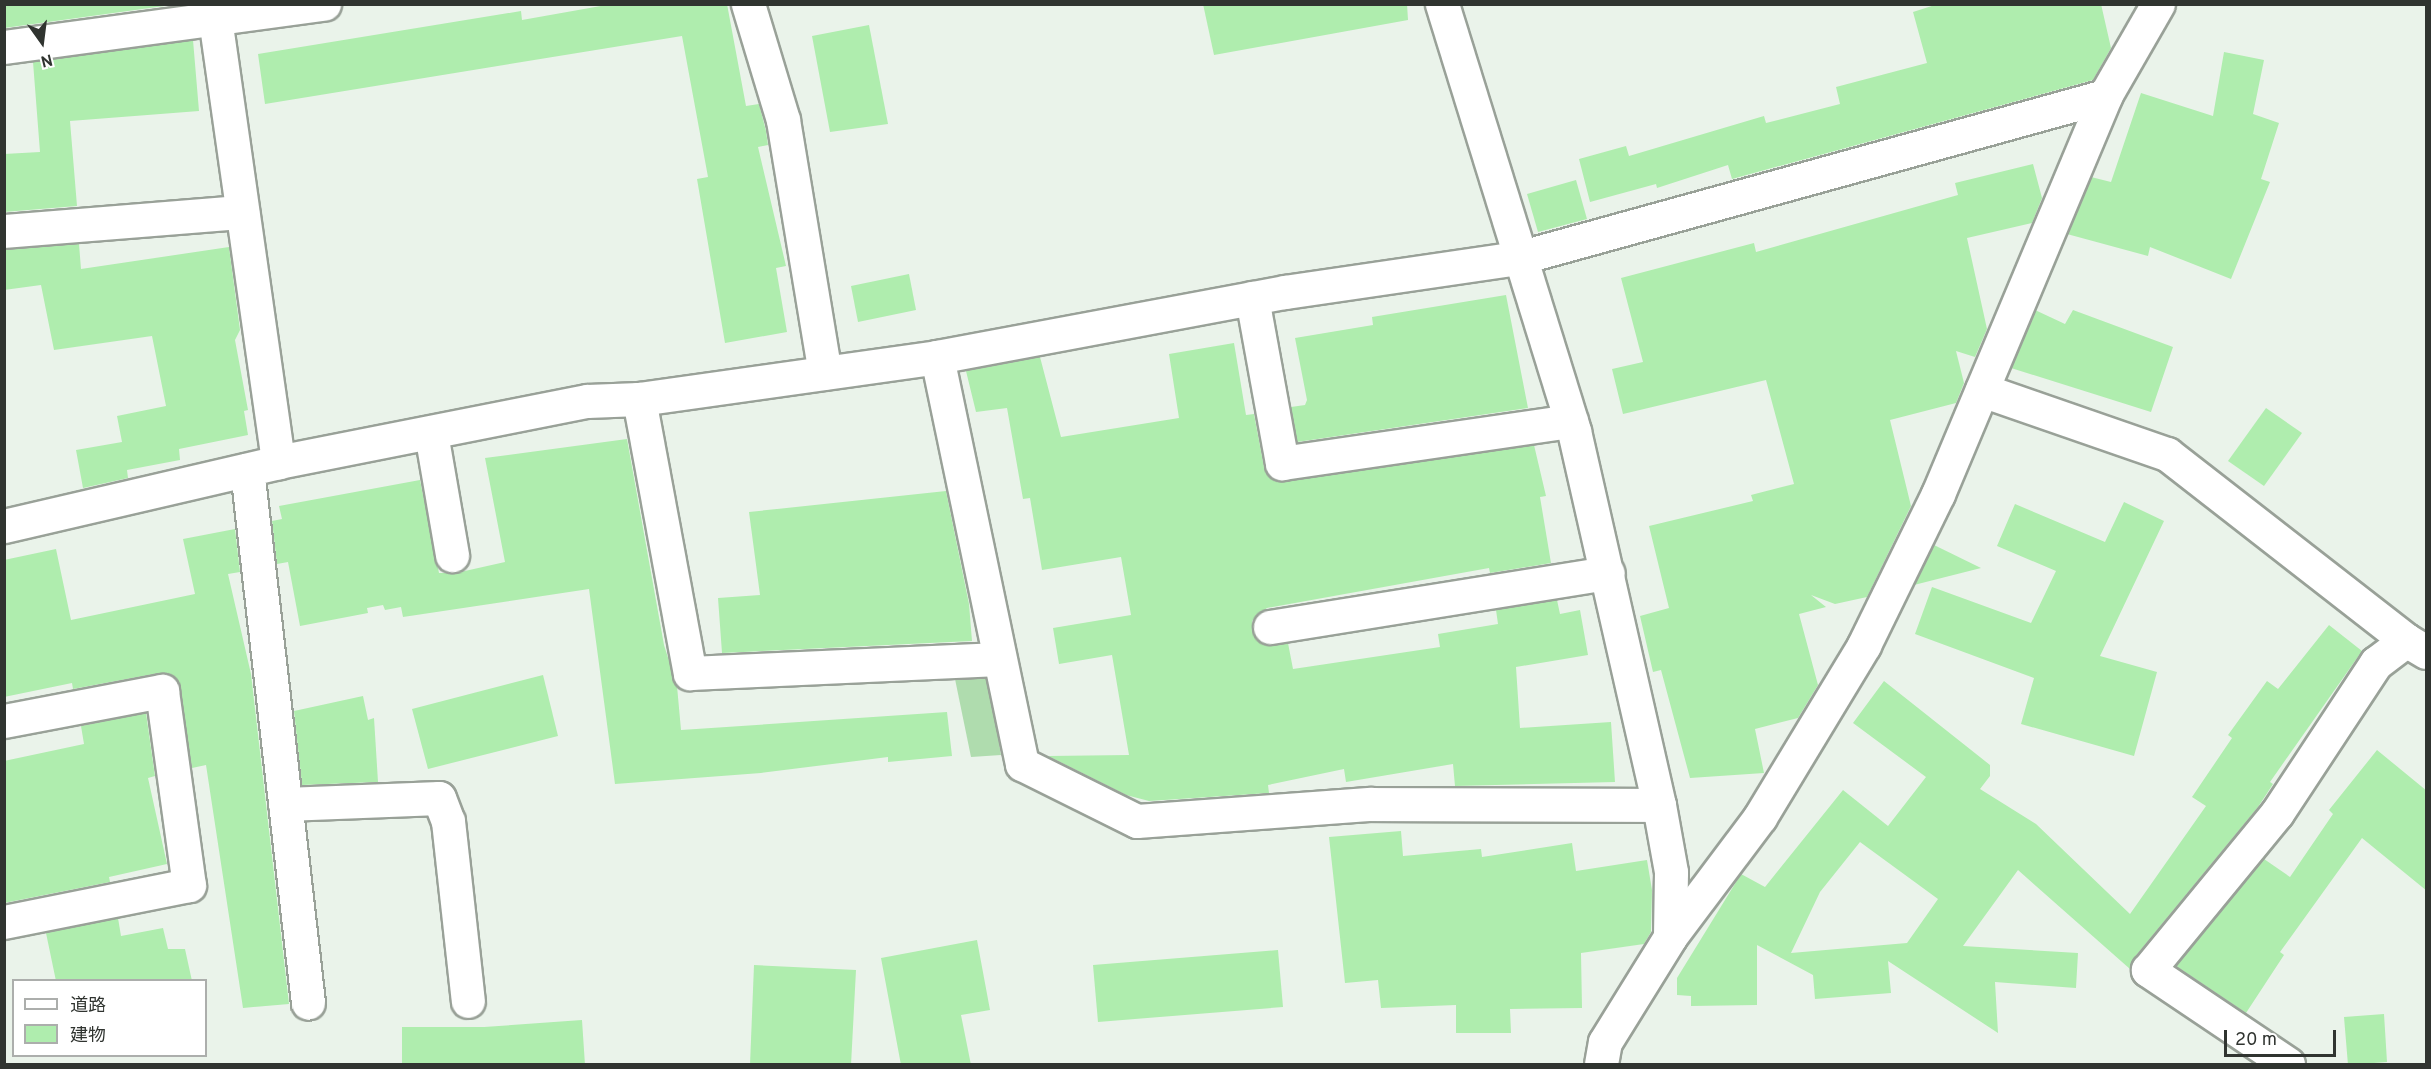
<!DOCTYPE html>
<meta charset="utf-8">
<style>
body{margin:0}
#map{position:relative;width:2431px;height:1069px;overflow:hidden;background:#eaf3ea;font-family:Overpass,"Noto Sans JP",sans-serif}
div>[style]{position:absolute}
.green>*{inset:0;background:#afdcae}
.building>*{inset:0;background:#afedae}
.roads{filter:drop-shadow(2px 0 #99a198) drop-shadow(-2px 0 #99a198) drop-shadow(0 2px #99a198) drop-shadow(0 -2px #99a198)}
.minor>*{height:33px;margin:-16.5px;padding:0 16.5px;transform-origin:16.5px;border-radius:16.5px;background:#fff}
span{translate:-50% -50%;white-space:nowrap;text-align:center;line-height:1.15;-webkit-text-stroke:4.5px #fff;paint-order:stroke}
.frame{position:absolute;inset:0;border:6px solid #303430;pointer-events:none}
.legend{position:absolute;left:12px;top:979px;width:195px;height:78px;box-sizing:border-box;background:#fff;border:2px solid #acaeac;margin:0;padding:8px 10px;list-style:none;font-size:18px;color:#303430}
.legend li{display:flex;align-items:center;gap:12px;height:30px}
.legend b{width:30px;border:2px solid #acaeac}
.north{position:absolute;left:12px;top:12px;width:60px;height:60px;-webkit-text-stroke:4px #fff;paint-order:stroke;rotate:166deg;font-size:16px;font-weight:700;line-height:24px;text-align:center;color:#303430}
.north::after{content:'';display:block;margin:auto;width:21px;height:27px;background:#303430;clip-path:polygon(50% 0,100% 100%,50% 72%,0 100%)}
.scale{position:absolute;left:2224px;top:1030px;width:112px;height:27px;box-sizing:border-box;border:3px solid #303430;border-top:0;padding-left:8px;font-size:18px;line-height:21px;white-space:nowrap;color:#303430;-webkit-text-stroke:4px #fff;paint-order:stroke}
</style>
<div id="map">
<div class="green">
<div style="clip-path:polygon(988px 673px,1001px 755px,971px 757px,955px 679px)"></div>
</div>
<div class="building">
<div style="clip-path:polygon(4px 4px,179px 4px,4px 28px)"></div>
<div style="clip-path:polygon(612px 4px,727px 4px,746px 106px,759px 104px,766px 131px,768px 145px,758px 147px,786px 266px,776px 268px,787px 332px,725px 343px,697px 179px,708px 177px,682px 36px,265px 104px,258px 54px,521px 11px,522px 20px)"></div>
<div style="clip-path:polygon(1203px 4px,1407px 4px,1408px 20px,1214px 55px)"></div>
<div style="clip-path:polygon(1938px 4px,2101px 4px,2111px 48px,2093px 80px,1732px 179px,1728px 165px,1657px 188px,1656px 184px,1590px 202px,1579px 159px,1626px 146px,1629px 156px,1764px 116px,1766px 123px,1840px 104px,1836px 87px,1927px 63px,1913px 12px)"></div>
<div style="clip-path:polygon(869px 25px,888px 124px,830px 132px,812px 36px)"></div>
<div style="clip-path:polygon(193px 40px,199px 111px,70px 121px,77px 206px,4px 212px,4px 154px,40px 152px,33px 62px)"></div>
<div style="clip-path:polygon(2224px 52px,2264px 60px,2253px 114px,2279px 123px,2261px 179px,2270px 182px,2231px 279px,2150px 247px,2148px 256px,2067px 234px,2091px 177px,2111px 182px,2141px 93px,2213px 116px)"></div>
<div style="clip-path:polygon(2033px 164px,2042px 198px,2032px 223px,1967px 238px,1987px 329px,1975px 357px,1956px 351px,1964px 383px,1956px 403px,1890px 420px,1911px 506px,1867px 597px,1835px 604px,1811px 595px,1826px 607px,1799px 614px,1818px 685px,1798px 718px,1755px 729px,1764px 773px,1690px 778px,1661px 670px,1653px 672px,1640px 616px,1669px 608px,1649px 526px,1753px 501px,1751px 495px,1794px 484px,1766px 380px,1623px 414px,1612px 369px,1643px 362px,1621px 278px,1754px 243px,1756px 252px,1958px 195px,1955px 183px)"></div>
<div style="clip-path:polygon(1576px 180px,1587px 219px,1538px 232px,1527px 194px)"></div>
<div style="clip-path:polygon(79px 244px,81px 269px,229px 247px,240px 330px,235px 340px,248px 410px,244px 411px,248px 435px,179px 449px,180px 460px,127px 470px,128px 478px,83px 488px,76px 450px,122px 442px,117px 416px,166px 406px,152px 336px,54px 350px,41px 285px,4px 290px,4px 250px)"></div>
<div style="clip-path:polygon(909px 274px,916px 310px,858px 322px,851px 286px)"></div>
<div style="clip-path:polygon(1506px 295px,1528px 408px,1297px 442px,1291px 407px,1305px 405px,1307px 400px,1295px 338px,1373px 325px,1372px 317px)"></div>
<div style="clip-path:polygon(2035px 310px,2065px 324px,2073px 310px,2173px 347px,2151px 412px,2011px 368px)"></div>
<div style="clip-path:polygon(1234px 343px,1246px 415px,1254px 414px,1264px 467px,1275px 480px,1534px 445px,1546px 496px,1540px 497px,1551px 563px,1490px 573px,1489px 568px,1267px 608px,1252px 621px,1256px 639px,1264px 645px,1288px 643px,1293px 669px,1440px 647px,1438px 634px,1498px 624px,1496px 610px,1557px 600px,1560px 614px,1580px 610px,1588px 655px,1516px 667px,1520px 728px,1611px 722px,1615px 782px,1455px 786px,1453px 764px,1346px 782px,1344px 769px,1268px 785px,1269px 793px,1149px 801px,1126px 795px,1048px 756px,1129px 755px,1112px 655px,1059px 664px,1053px 628px,1131px 615px,1121px 557px,1042px 570px,1030px 498px,1023px 499px,1007px 408px,976px 412px,966px 371px,1040px 357px,1061px 437px,1179px 418px,1169px 354px)"></div>
<div style="clip-path:polygon(2266px 408px,2302px 433px,2264px 486px,2228px 461px)"></div>
<div style="clip-path:polygon(627px 439px,664px 645px,677px 686px,681px 730px,947px 712px,952px 756px,888px 762px,888px 757px,761px 773px,615px 784px,589px 589px,403px 617px,401px 607px,385px 610px,383px 605px,367px 608px,368px 613px,300px 626px,288px 562px,277px 564px,272px 521px,282px 519px,279px 506px,420px 480px,439px 573px,456px 573px,505px 562px,485px 458px)"></div>
<div style="clip-path:polygon(946px 491px,969px 604px,972px 641px,722px 653px,718px 598px,760px 595px,749px 512px)"></div>
<div style="clip-path:polygon(2124px 502px,2164px 521px,2100px 656px,2157px 672px,2134px 756px,2021px 724px,2034px 678px,1915px 634px,1932px 587px,2031px 623px,2056px 571px,1997px 546px,2015px 504px,2105px 542px)"></div>
<div style="clip-path:polygon(235px 529px,240px 572px,228px 574px,251px 674px,289px 1004px,243px 1008px,206px 765px,192px 768px,177px 680px,159px 673px,73px 689px,72px 683px,4px 697px,4px 560px,56px 549px,71px 620px,195px 594px,183px 539px)"></div>
<div style="clip-path:polygon(1934px 545px,1981px 568px,1914px 585px)"></div>
<div style="clip-path:polygon(evenodd,2329px 625px,2362px 651px,2270px 782px,2273px 784px,2258px 807px,2134px 958px,2130px 969px,2018px 870px,1963px 946px,2078px 953px,2076px 988px,1995px 982px,1998px 1033px,1888px 961px,1891px 993px,1815px 999px,1813px 975px,1757px 945px,1757px 1005px,1691px 1006px,1691px 996px,1677px 995px,1677px 978px,1741px 874px,1765px 887px,1843px 790px,1888px 826px,1926px 777px,1853px 723px,1884px 681px,1990px 765px,1990px 776px,1980px 789px,2036px 824px,2130px 914px,2206px 806px,2192px 797px,2232px 738px,2228px 735px,2267px 681px,2278px 689px,2329px 625px,1860px 842px,1938px 899px,1907px 943px,1791px 953px,1820px 892px,1860px 842px)"></div>
<div style="clip-path:polygon(543px 675px,558px 736px,428px 769px,412px 709px)"></div>
<div style="clip-path:polygon(363px 696px,368px 720px,374px 718px,378px 782px,302px 785px,294px 711px)"></div>
<div style="clip-path:polygon(146px 713px,155px 776px,148px 778px,167px 864px,109px 877px,110px 882px,4px 903px,4px 761px,84px 744px,81px 726px)"></div>
<div style="clip-path:polygon(2377px 750px,2427px 791px,2427px 891px,2362px 838px,2280px 952px,2284px 955px,2246px 1013px,2176px 966px,2264px 859px,2290px 877px,2333px 814px,2329px 810px)"></div>
<div style="clip-path:polygon(1401px 831px,1403px 856px,1481px 849px,1482px 857px,1572px 843px,1576px 871px,1647px 860px,1652px 890px,1651px 932px,1644px 944px,1581px 953px,1582px 1008px,1510px 1009px,1511px 1033px,1456px 1033px,1456px 1005px,1381px 1008px,1378px 980px,1345px 983px,1329px 837px)"></div>
<div style="clip-path:polygon(118px 918px,121px 936px,163px 928px,168px 949px,185px 949px,192px 981px,56px 981px,46px 933px)"></div>
<div style="clip-path:polygon(977px 940px,990px 1010px,961px 1015px,971px 1065px,901px 1065px,881px 958px)"></div>
<div style="clip-path:polygon(1278px 950px,1283px 1007px,1098px 1022px,1093px 965px)"></div>
<div style="clip-path:polygon(754px 965px,856px 970px,851px 1065px,750px 1065px)"></div>
<div style="clip-path:polygon(2384px 1014px,2387px 1062px,2348px 1065px,2344px 1017px)"></div>
<div style="clip-path:polygon(582px 1020px,585px 1065px,402px 1065px,402px 1027px,484px 1027px)"></div>
</div>
<div class="roads">
<div class="minor">
<div style="left:213px;top:4px;width:463px;rotate:81.9deg"></div>
<div style="left:748px;top:4px;width:121px;rotate:73.2deg"></div>
<div style="left:783px;top:120px;width:256px;rotate:80.6deg"></div>
<div style="left:1442px;top:4px;width:447px;rotate:72.8deg"></div>
<div style="left:1574px;top:431px;width:384px;rotate:77.2deg"></div>
<div style="left:1659px;top:805px;width:68px;rotate:79.8deg"></div>
<div style="left:1671px;top:872px;width:65px;rotate:90.9deg"></div>
<div style="left:4px;top:47px;width:323px;rotate:-7.7deg"></div>
<div style="left:4px;top:231px;width:239px;rotate:-4.6deg"></div>
<div style="left:1252px;top:298px;width:168px;rotate:79.7deg"></div>
<div style="left:1282px;top:463px;width:292px;rotate:-8.3deg"></div>
<div style="left:937px;top:357px;width:416px;rotate:78.2deg"></div>
<div style="left:1022px;top:764px;width:128px;rotate:26.4deg"></div>
<div style="left:1137px;top:821px;width:235px;rotate:-4.2deg"></div>
<div style="left:1371px;top:804px;width:288px;rotate:0.2deg"></div>
<div style="left:1982px;top:390px;width:196px;rotate:19.1deg"></div>
<div style="left:2167px;top:454px;width:303px;rotate:37.9deg"></div>
<div style="left:2406px;top:640px;width:23px;rotate:31deg"></div>
<div style="left:639px;top:399px;width:279px;rotate:79.5deg"></div>
<div style="left:690px;top:673px;width:309px;rotate:-2.6deg"></div>
<div style="left:431px;top:433px;width:124px;rotate:80.2deg"></div>
<div style="left:247px;top:470px;width:536px;rotate:83.47deg"></div>
<div style="left:4px;top:526px;width:281px;rotate:-13.1deg"></div>
<div style="left:278px;top:462px;width:315px;rotate:-11.2deg"></div>
<div style="left:587px;top:401px;width:52px;rotate:-2.2deg"></div>
<div style="left:639px;top:399px;width:301px;rotate:-8deg"></div>
<div style="left:937px;top:357px;width:354px;rotate:-10.6deg"></div>
<div style="left:1285px;top:292px;width:235px;rotate:-8.3deg"></div>
<div style="left:1518px;top:258px;width:609px;rotate:-15.43deg"></div>
<div style="left:1270px;top:627px;width:342px;rotate:-9.1deg"></div>
<div style="left:4px;top:721px;width:161px;rotate:-10.8deg"></div>
<div style="left:162px;top:691px;width:196px;rotate:82.1deg"></div>
<div style="left:189px;top:885px;width:189px;rotate:168.7deg"></div>
<div style="left:285px;top:804px;width:154px;rotate:-2.2deg"></div>
<div style="left:439px;top:798px;width:25px;rotate:69deg"></div>
<div style="left:448px;top:821px;width:181px;rotate:83.7deg"></div>
<div style="left:1601px;top:1064px;width:22px;rotate:-80deg"></div>
<div style="left:1605px;top:1042px;width:123px;rotate:-58.2deg"></div>
<div style="left:1670px;top:937px;width:150px;rotate:-53.1deg"></div>
<div style="left:1760px;top:817px;width:201px;rotate:-58.8deg"></div>
<div style="left:1864px;top:645px;width:168px;rotate:-63.9deg"></div>
<div style="left:1938px;top:494px;width:432px;rotate:-67.2deg"></div>
<div style="left:2105px;top:96px;width:106px;rotate:-60.1deg"></div>
<div style="left:2288px;top:1064px;width:169px;rotate:-146.1deg"></div>
<div style="left:2148px;top:970px;width:203px;rotate:-50.6deg"></div>
<div style="left:2277px;top:813px;width:180px;rotate:-56.6deg"></div>
<div style="left:2376px;top:663px;width:38px;rotate:-37deg"></div>
</div>
</div>
<div class="frame"></div>
<ul class="legend">
<li><b style="height:8px;background:#fff"></b>道路</li>
<li><b style="height:16px;background:#afedae"></b>建物</li>
</ul>
<div class="north">N</div>
<div class="scale">20 m</div>
</div>
